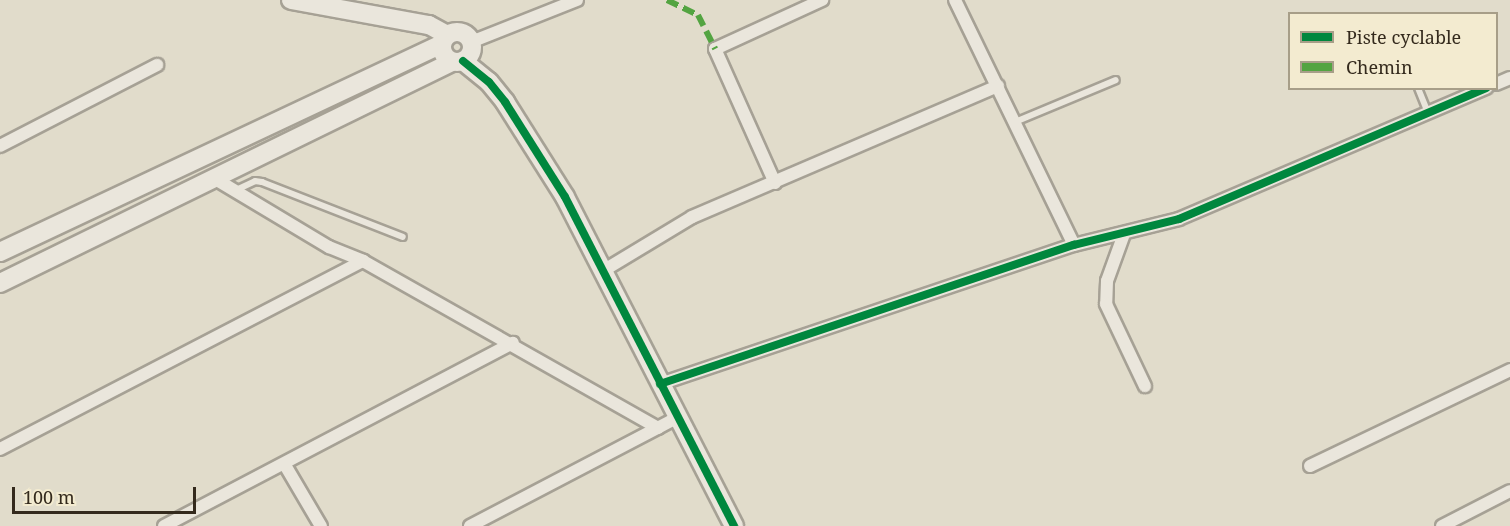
<!DOCTYPE html>
<style>
body{margin:0}
#map{position:relative;width:1510px;height:526px;overflow:hidden;background:#e1dccb;font-family:"Noto Serif",serif}
div>[style]{position:absolute}
.roads{filter:drop-shadow(2px 0 #a6a195) drop-shadow(-2px 0 #a6a195) drop-shadow(0 2px #a6a195) drop-shadow(0 -2px #a6a195)}
.lane>*{height:6px;margin:-3px;padding:0 3px;transform-origin:3px;border-radius:3px;background:#eae6dc}
.street>*{height:12px;margin:-6px;padding:0 6px;transform-origin:6px;border-radius:6px;background:#eae6dc}
.secondary>*{height:18px;margin:-9px;padding:0 9px;transform-origin:9px;border-radius:9px;background:#eae6dc}
.secondary>.ring{margin:-9px;padding:0;box-sizing:content-box;background:none;border:18px solid #eae6dc;border-radius:50%}
.quiet>*{height:6px;margin-top:-3px;transform-origin:0;background:repeating-linear-gradient(90deg,#53a441 0 12px,transparent 0 18px)}
.cycleway>*{height:8px;margin:-4px;padding:0 4px;transform-origin:4px;border-radius:4px;background:#00873e}
span{translate:-50% -50%;white-space:nowrap;text-align:center;line-height:1.15;-webkit-text-stroke:4.5px #f3ebd0;paint-order:stroke}
.legend{position:absolute;left:1288px;top:12px;width:210px;height:78px;box-sizing:border-box;background:#f3ebd0;border:2px solid #a79e88;margin:0;padding:8px 10px;list-style:none;font-size:18px;color:#342a1d}
.legend li{display:flex;align-items:center;gap:12px;height:30px}
.legend b{width:30px;border:2px solid #a79e88}
.scale{position:absolute;left:12px;top:487px;width:184px;height:27px;box-sizing:border-box;border:3px solid #342a1d;border-top:0;padding-left:8px;font-size:18px;line-height:21px;white-space:nowrap;color:#342a1d;-webkit-text-stroke:4px #f3ebd0;paint-order:stroke}
</style>
<div id="map">
<div class="roads">
<div class="lane">
<div style="left:1418px;top:88px;width:27px;rotate:68deg"></div>
<div style="left:1015px;top:122px;width:109px;rotate:-22.6deg"></div>
<div style="left:234px;top:191px;width:23px;rotate:-25deg"></div>
<div style="left:255px;top:181px;width:7px;rotate:8deg"></div>
<div style="left:262px;top:182px;width:151px;rotate:21.3deg"></div>
</div>
<div class="street">
<div style="left:955px;top:0;width:272px;rotate:64.1deg"></div>
<div style="left:471px;top:42px;width:114px;rotate:-21.6deg"></div>
<div style="left:1496px;top:84px;width:15px;rotate:-23deg"></div>
<div style="left:0;top:146px;width:177px;rotate:-27.3deg"></div>
<div style="left:217px;top:180px;width:131px;rotate:30.9deg"></div>
<div style="left:329px;top:247px;width:37px;rotate:22deg"></div>
<div style="left:363px;top:261px;width:339px;rotate:29.5deg"></div>
<div style="left:775px;top:183px;width:147px;rotate:-114.1deg"></div>
<div style="left:715px;top:49px;width:118px;rotate:-24.6deg"></div>
<div style="left:1124px;top:234px;width:50px;rotate:109.9deg"></div>
<div style="left:1107px;top:281px;width:23px;rotate:92deg"></div>
<div style="left:1106px;top:304px;width:91px;rotate:64.6deg"></div>
<div style="left:601px;top:272px;width:106px;rotate:-31.1deg"></div>
<div style="left:692px;top:217px;width:333px;rotate:-23.2deg"></div>
<div style="left:660px;top:384px;width:437px;rotate:-18.6deg"></div>
<div style="left:1074px;top:245px;width:108px;rotate:-13.9deg"></div>
<div style="left:1179px;top:219px;width:334px;rotate:-23.1deg"></div>
<div style="left:0;top:449px;width:409px;rotate:-27.4deg"></div>
<div style="left:285px;top:465px;width:71px;rotate:59.5deg"></div>
<div style="left:1310px;top:466px;width:222px;rotate:-25.6deg"></div>
<div style="left:164px;top:526px;width:394px;rotate:-27.7deg"></div>
<div style="left:470px;top:526px;width:233px;rotate:-27.6deg"></div>
<div style="left:1442px;top:526px;width:76px;rotate:-27.2deg"></div>
</div>
<div class="secondary">
<div style="left:291px;top:0;width:140px;rotate:10.3deg"></div>
<div style="left:429px;top:25px;width:21px;rotate:29deg"></div>
<div class="ring" style="left:442px;top:32px;width:12px;height:12px"></div>
<div style="left:463px;top:61px;width:33px;rotate:39deg"></div>
<div style="left:489px;top:82px;width:26px;rotate:51deg"></div>
<div style="left:505px;top:102px;width:112px;rotate:57.7deg"></div>
<div style="left:565px;top:197px;width:370px;rotate:62.8deg"></div>
<div style="left:0;top:252px;width:488px;rotate:-25.2deg"></div>
<div style="left:0;top:283px;width:503px;rotate:-26.06deg"></div>
</div>
</div>
<div class="quiet">
<div style="left:667px;top:0;width:34px;rotate:26deg"></div>
<div style="left:698px;top:15px;width:38px;rotate:63deg"></div>
</div>
<div class="cycleway">
<div style="left:463px;top:61px;width:33px;rotate:39deg"></div>
<div style="left:489px;top:82px;width:26px;rotate:51deg"></div>
<div style="left:505px;top:102px;width:112px;rotate:57.7deg"></div>
<div style="left:565px;top:197px;width:370px;rotate:62.8deg"></div>
<div style="left:660px;top:384px;width:437px;rotate:-18.6deg"></div>
<div style="left:1074px;top:245px;width:108px;rotate:-13.9deg"></div>
<div style="left:1179px;top:219px;width:334px;rotate:-23.1deg"></div>
</div>
<ul class="legend">
<li><b style="height:8px;background:#00873e"></b>Piste cyclable</li>
<li><b style="height:8px;background:#53a441"></b>Chemin</li>
</ul>
<div class="scale">100 m</div>
</div>
